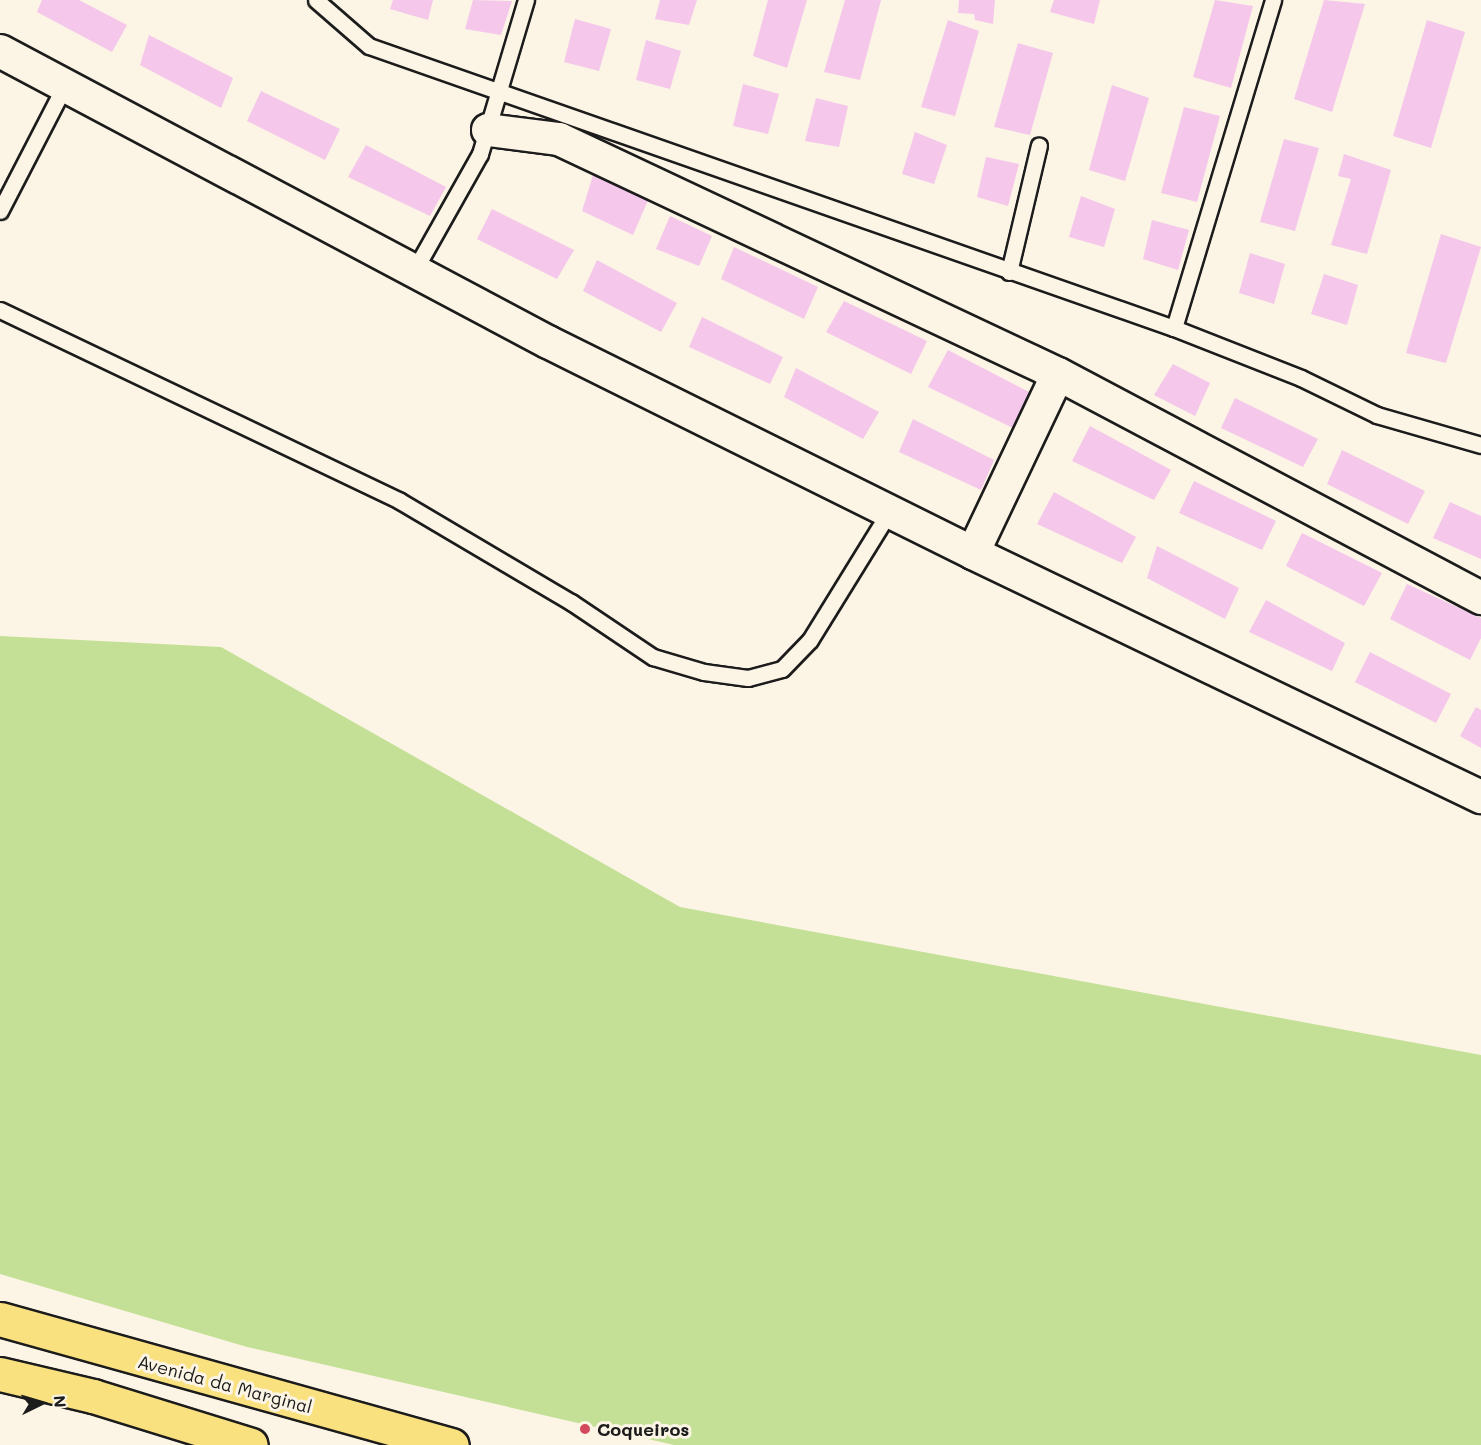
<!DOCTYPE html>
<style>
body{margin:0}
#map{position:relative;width:1481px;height:1445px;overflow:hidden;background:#fcf5e5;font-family:Mali,sans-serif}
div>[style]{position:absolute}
.green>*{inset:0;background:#c4e097}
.building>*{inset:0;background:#f4c7eb}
.roads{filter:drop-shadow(2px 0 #1c1c1c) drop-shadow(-2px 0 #1c1c1c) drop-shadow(0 2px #1c1c1c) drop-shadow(0 -2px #1c1c1c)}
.lane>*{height:15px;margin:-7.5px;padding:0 7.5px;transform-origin:7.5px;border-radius:7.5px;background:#fcf5e5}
.street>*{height:32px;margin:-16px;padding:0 16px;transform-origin:16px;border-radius:16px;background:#fcf5e5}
.primary>*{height:33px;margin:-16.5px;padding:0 16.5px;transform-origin:16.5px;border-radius:16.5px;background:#fae180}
.dots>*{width:16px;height:16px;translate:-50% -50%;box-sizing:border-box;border:3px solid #fcf5e5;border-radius:50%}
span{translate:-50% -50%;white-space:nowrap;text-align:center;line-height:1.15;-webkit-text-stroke:6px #fcf5e5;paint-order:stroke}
.street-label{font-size:18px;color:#1c1c1c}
.poi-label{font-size:18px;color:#1c1c1c;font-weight:700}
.left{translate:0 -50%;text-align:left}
.north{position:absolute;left:12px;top:1373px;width:60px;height:60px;-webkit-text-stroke:4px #fcf5e5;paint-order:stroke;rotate:85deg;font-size:16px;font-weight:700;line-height:24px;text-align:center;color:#1c1c1c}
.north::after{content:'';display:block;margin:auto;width:21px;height:27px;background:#1c1c1c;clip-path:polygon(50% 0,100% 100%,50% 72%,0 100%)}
</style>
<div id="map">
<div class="green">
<div style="clip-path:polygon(0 636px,221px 647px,680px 907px,1481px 1055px,1481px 1445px,674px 1445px,247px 1347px,0 1274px)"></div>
</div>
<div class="building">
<div style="clip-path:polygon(42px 0,79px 0,127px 25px,112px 52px,37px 12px)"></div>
<div style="clip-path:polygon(393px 0,433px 0,428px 20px,390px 9px)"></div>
<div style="clip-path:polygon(473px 0,512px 1px,501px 35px,465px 29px)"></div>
<div style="clip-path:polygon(660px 0,697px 0,689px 25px,655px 19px)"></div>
<div style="clip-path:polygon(768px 0,807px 0,787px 68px,753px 56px)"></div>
<div style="clip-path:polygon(845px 0,881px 0,860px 80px,824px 72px)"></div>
<div style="clip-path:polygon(959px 0,995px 0,993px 24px,975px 20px,974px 14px,958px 13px)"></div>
<div style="clip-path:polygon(1054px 0,1100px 0,1094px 24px,1050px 12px)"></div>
<div style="clip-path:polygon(1215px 0,1253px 6px,1231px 88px,1193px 77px)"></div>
<div style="clip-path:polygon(1324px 0,1365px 4px,1332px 112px,1294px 99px)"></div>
<div style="clip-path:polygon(575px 19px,611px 29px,599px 71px,564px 62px)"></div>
<div style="clip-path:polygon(948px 20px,979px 31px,955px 116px,921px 107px)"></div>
<div style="clip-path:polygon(1427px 20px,1465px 32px,1431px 148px,1393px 136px)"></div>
<div style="clip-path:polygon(149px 35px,233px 78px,221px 108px,140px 65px)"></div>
<div style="clip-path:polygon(646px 40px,681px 51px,670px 89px,636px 80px)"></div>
<div style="clip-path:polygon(1018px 43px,1053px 53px,1030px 135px,994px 127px)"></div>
<div style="clip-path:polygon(743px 84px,779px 94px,768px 134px,733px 126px)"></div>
<div style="clip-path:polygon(1112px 85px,1149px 98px,1125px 181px,1089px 170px)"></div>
<div style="clip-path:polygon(261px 91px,340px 129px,325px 160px,247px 121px)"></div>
<div style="clip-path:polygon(816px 98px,848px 106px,839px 147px,805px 141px)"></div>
<div style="clip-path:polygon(1184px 107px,1220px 116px,1197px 202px,1161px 193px)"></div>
<div style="clip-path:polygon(915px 132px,947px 145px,934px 184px,902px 174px)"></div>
<div style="clip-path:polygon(1284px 139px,1319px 148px,1295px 231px,1260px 222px)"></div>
<div style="clip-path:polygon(366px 145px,446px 187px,430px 216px,348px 177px)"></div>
<div style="clip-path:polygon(1344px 154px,1391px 170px,1367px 254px,1331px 245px,1351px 179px,1338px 176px)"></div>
<div style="clip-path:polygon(986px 157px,1019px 164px,1008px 206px,977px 197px)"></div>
<div style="clip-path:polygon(593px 175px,649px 198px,633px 235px,582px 211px)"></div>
<div style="clip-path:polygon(1081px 196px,1115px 209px,1104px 247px,1069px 237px)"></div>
<div style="clip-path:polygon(492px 209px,574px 250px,557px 279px,477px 239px)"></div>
<div style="clip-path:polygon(670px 216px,712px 236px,699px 266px,656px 249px)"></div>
<div style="clip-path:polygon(1152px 220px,1189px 230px,1178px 270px,1143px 259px)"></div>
<div style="clip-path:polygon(1441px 234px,1481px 247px,1446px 363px,1406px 353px)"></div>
<div style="clip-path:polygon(734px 247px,818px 287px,804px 319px,721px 279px)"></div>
<div style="clip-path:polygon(1250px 253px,1285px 264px,1274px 304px,1239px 293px)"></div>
<div style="clip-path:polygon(597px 260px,677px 303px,661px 332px,583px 291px)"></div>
<div style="clip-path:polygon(1324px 274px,1358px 285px,1347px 325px,1311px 314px)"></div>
<div style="clip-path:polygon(844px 301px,927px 341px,911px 374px,826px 332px)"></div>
<div style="clip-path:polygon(702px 317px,783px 357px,770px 384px,689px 347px)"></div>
<div style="clip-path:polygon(948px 350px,1031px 393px,1013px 428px,928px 387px)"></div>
<div style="clip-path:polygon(1173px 364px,1210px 383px,1195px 416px,1154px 395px)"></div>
<div style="clip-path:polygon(796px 368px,879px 412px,863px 439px,784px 397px)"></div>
<div style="clip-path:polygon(1235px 398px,1318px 439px,1303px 467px,1221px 428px)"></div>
<div style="clip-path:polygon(913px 419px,994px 460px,981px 490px,899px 452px)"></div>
<div style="clip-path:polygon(1090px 426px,1171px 470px,1154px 500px,1072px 461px)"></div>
<div style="clip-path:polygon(1342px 450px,1425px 491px,1408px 524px,1327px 484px)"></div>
<div style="clip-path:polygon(1194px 481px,1276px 521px,1262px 550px,1179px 513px)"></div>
<div style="clip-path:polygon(1054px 492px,1136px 537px,1122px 563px,1037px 524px)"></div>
<div style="clip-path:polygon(1450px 502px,1481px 516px,1481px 559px,1433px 538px)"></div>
<div style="clip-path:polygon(1302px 533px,1382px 573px,1364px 606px,1286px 566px)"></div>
<div style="clip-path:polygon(1157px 546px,1239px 588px,1225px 619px,1147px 578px)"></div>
<div style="clip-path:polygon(1407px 584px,1481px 618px,1481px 638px,1470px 660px,1390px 619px)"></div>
<div style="clip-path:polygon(1266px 600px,1345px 643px,1332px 671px,1249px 632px)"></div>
<div style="clip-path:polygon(1370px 652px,1451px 694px,1436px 723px,1355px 682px)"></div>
<div style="clip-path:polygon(1476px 707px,1481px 710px,1481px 748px,1460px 736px)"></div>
</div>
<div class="roads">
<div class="lane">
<div style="left:316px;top:0;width:70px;rotate:41deg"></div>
<div style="left:369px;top:46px;width:853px;rotate:19.31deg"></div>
<div style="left:1174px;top:328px;width:136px;rotate:21.5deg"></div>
<div style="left:1301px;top:378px;width:85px;rotate:26deg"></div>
<div style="left:1377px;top:415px;width:108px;rotate:16.1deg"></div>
<div style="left:0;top:211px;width:142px;rotate:-62.7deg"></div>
<div style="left:414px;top:271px;width:134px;rotate:-60.6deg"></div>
<div style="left:480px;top:154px;width:161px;rotate:-73.4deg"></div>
<div style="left:1009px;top:272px;width:130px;rotate:-76.7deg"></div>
<div style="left:0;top:310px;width:443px;rotate:25.5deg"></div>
<div style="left:400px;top:501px;width:199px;rotate:30.6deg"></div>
<div style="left:571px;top:602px;width:99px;rotate:33.9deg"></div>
<div style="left:653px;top:657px;width:53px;rotate:16.4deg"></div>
<div style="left:704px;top:672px;width:44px;rotate:7.8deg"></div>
<div style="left:748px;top:678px;width:35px;rotate:-15deg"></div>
<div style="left:782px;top:669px;width:40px;rotate:-46deg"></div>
<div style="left:810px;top:640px;width:150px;rotate:-58.3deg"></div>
<div style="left:1174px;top:328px;width:343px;rotate:-73.2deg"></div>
</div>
<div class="street">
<div style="left:0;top:51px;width:620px;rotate:27.97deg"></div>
<div style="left:548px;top:342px;width:474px;rotate:26.4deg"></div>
<div style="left:973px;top:553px;width:564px;rotate:25.66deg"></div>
<div style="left:488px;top:130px;width:72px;rotate:7.2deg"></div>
<div style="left:559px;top:139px;width:552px;rotate:25.22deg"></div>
<div style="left:1058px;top:374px;width:479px;rotate:27.9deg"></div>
<div style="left:973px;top:553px;width:198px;rotate:-64.6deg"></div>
</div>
<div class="primary">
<div style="left:0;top:1319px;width:469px;rotate:15.6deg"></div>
<div style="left:0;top:1374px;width:96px;rotate:13.3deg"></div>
<div style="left:93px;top:1396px;width:165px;rotate:17.2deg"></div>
</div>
</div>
<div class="dots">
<div style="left:585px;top:1429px;background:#d1495b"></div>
</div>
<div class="street-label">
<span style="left:225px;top:1384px;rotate:15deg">Avenida da Marginal</span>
</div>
<div class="poi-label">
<span class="left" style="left:597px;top:1429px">Coqueiros</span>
</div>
<div class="north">N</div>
</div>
